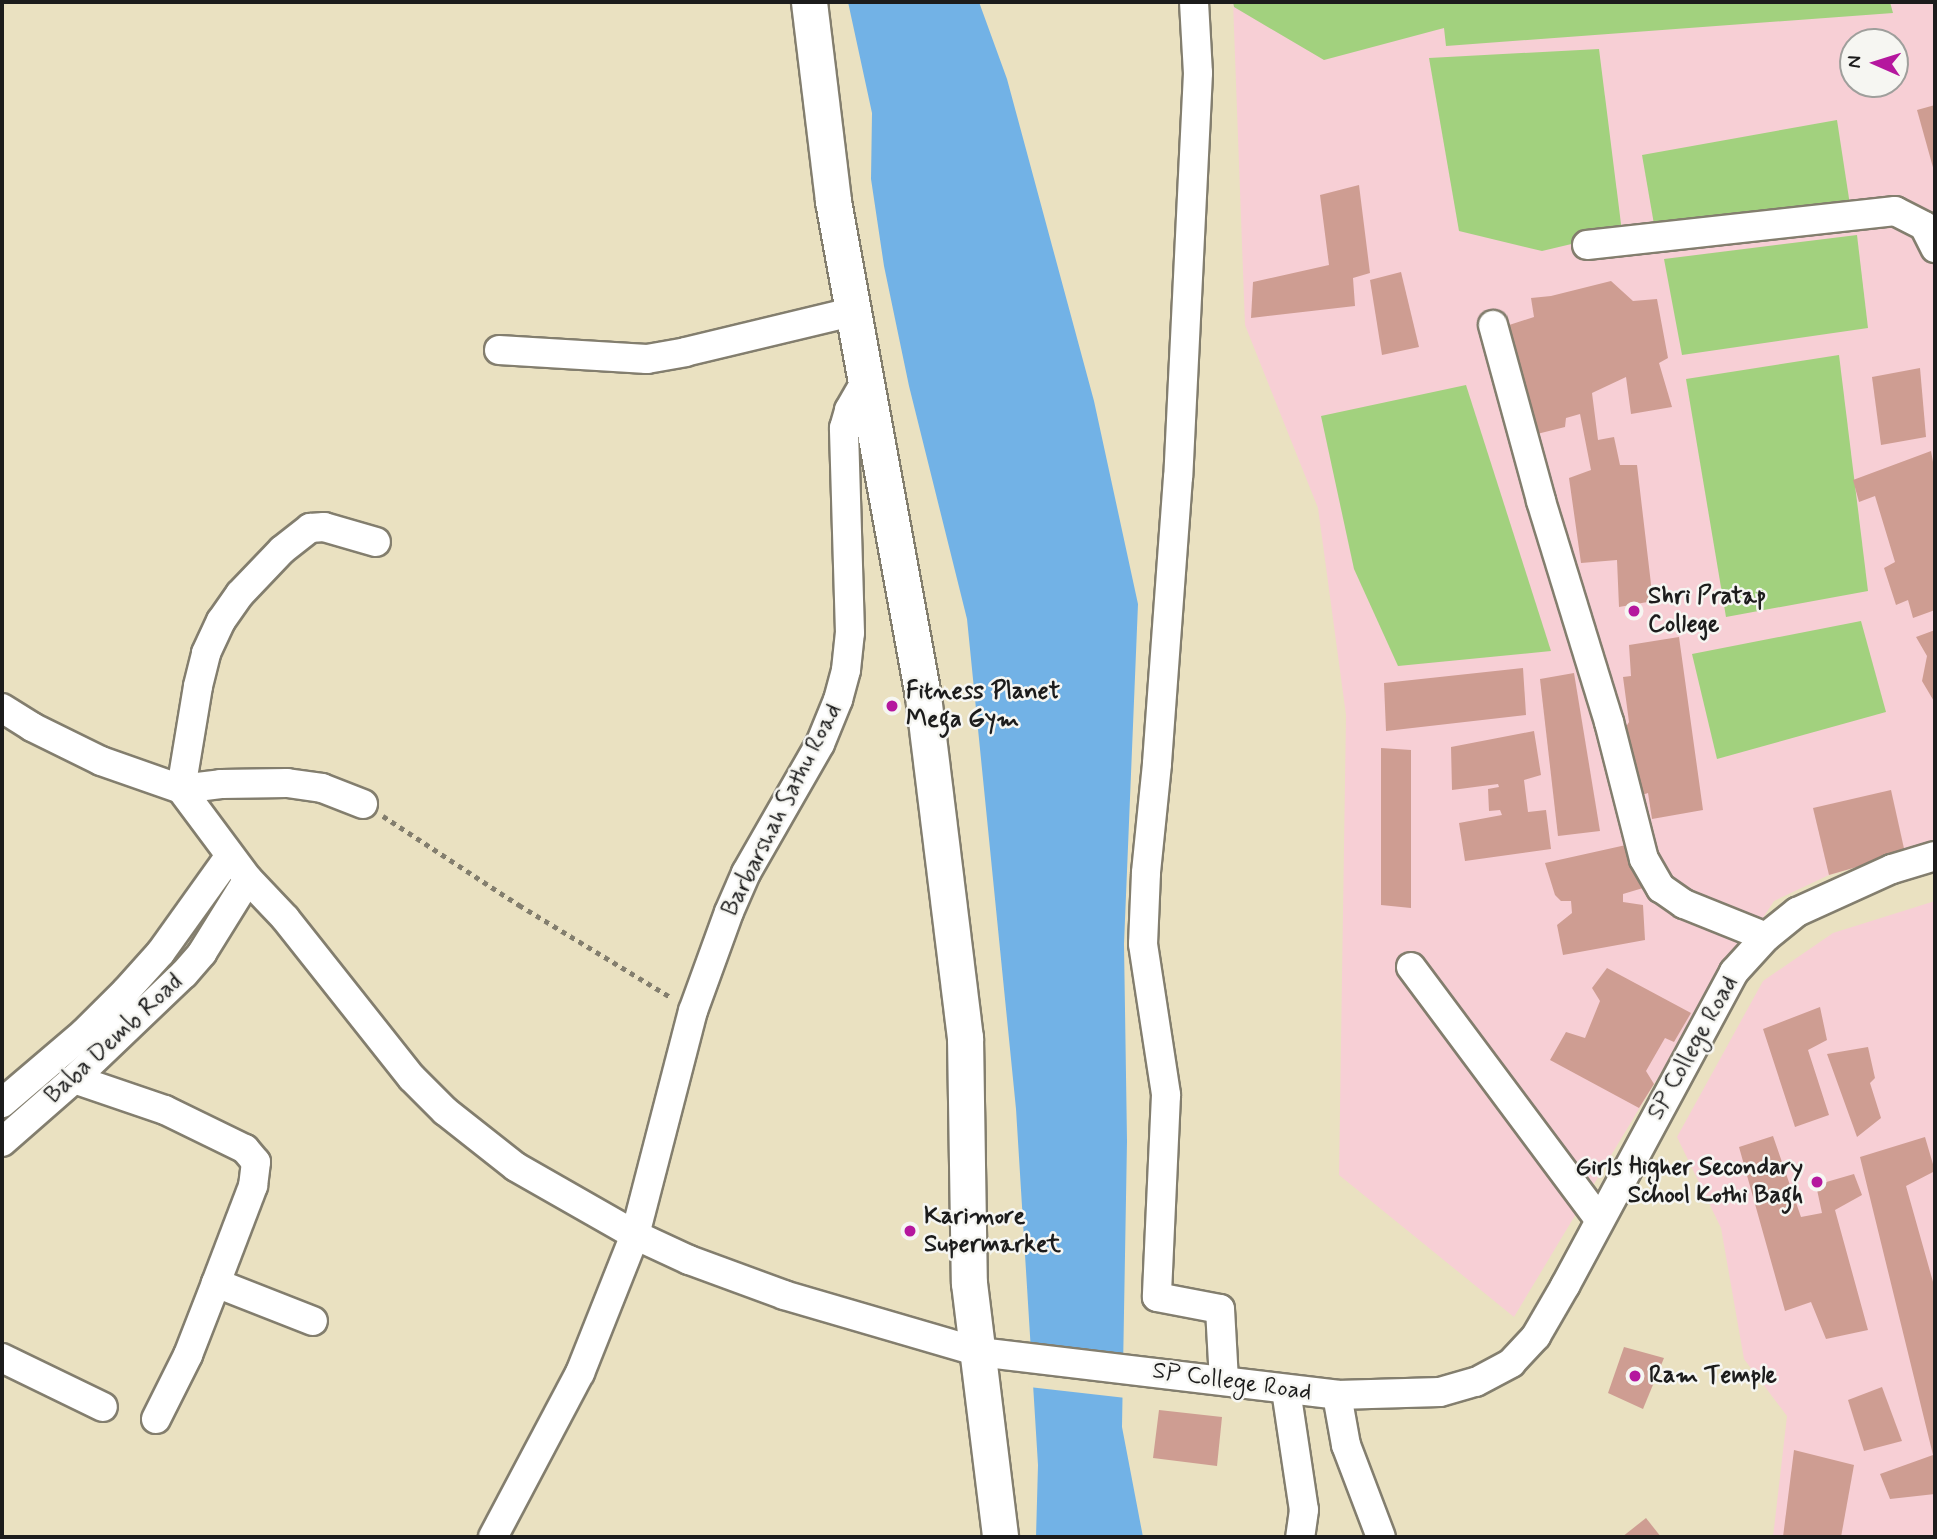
<!DOCTYPE html>
<style>
body{margin:0}
#map{position:relative;width:1937px;height:1539px;overflow:hidden;background:#eae1c1;font-family:Mynerve,sans-serif}
div>[style]{position:absolute}
.built>*{inset:0;background:#f7cfd5}
.green>*{inset:0;background:#a2d17e}
.water>*{inset:0;background:#72b2e6}
.pier>*{inset:0;background:#eae1c1}
.building>*{inset:0;background:#ce9d92}
.path>*{height:4.5px;margin-top:-2.25px;transform-origin:0;background:repeating-linear-gradient(90deg,#837e6e 0 5px,transparent 0 10px)}
.roads{filter:drop-shadow(2px 0 #837e6e) drop-shadow(-2px 0 #837e6e) drop-shadow(0 2px #837e6e) drop-shadow(0 -2px #837e6e)}
.minor>*{height:28px;margin:-14px;padding:0 14px;transform-origin:14px;border-radius:14px;background:#fff}
.major>*{height:35px;margin:-17.5px;padding:0 17.5px;transform-origin:17.5px;border-radius:17.5px;background:#fff}
.dots>*{width:19px;height:19px;translate:-50% -50%;box-sizing:border-box;border:4px solid #f6f6f2;border-radius:50%}
span{translate:-50% -50%;white-space:nowrap;text-align:center;line-height:1.15;-webkit-text-stroke:5px #f6f6f2;paint-order:stroke}
.poi-label{font-size:24px;color:#1c1c1c;font-weight:700}
.left{translate:0 -50%;text-align:left}
.right{translate:-100% -50%;text-align:right}
.street-label{font-size:24px;color:#1c1c1c}
.frame{position:absolute;inset:0;border:4px solid #1c1c1c;pointer-events:none}
.north{position:absolute;left:1839px;top:28px;width:70px;height:70px;box-sizing:border-box;background:#f6f6f2;border:2px solid #9f9f9c;border-radius:50%;rotate:273deg;font-size:19px;font-weight:700;line-height:28px;text-align:center;color:#1c1c1c}
.north::after{content:'';display:block;margin:auto;width:24px;height:32px;background:#b5179e;clip-path:polygon(50% 0,100% 100%,50% 72%,0 100%)}
</style>
<div id="map">
<div class="built">
<div style="clip-path:polygon(evenodd,1233px 2px,1935px 2px,1935px 843px,1829px 875px,1774px 901px,1654px 1084px,1514px 1317px,1339px 1175px,1346px 715px,1318px 508px,1245px 325px,1233px 2px,1853px 42px,1895px 42px,1895px 84px,1853px 84px,1853px 42px)"></div>
<div style="clip-path:polygon(1935px 901px,1935px 1537px,1773px 1537px,1787px 1416px,1744px 1359px,1721px 1228px,1677px 1137px,1763px 981px,1833px 933px)"></div>
</div>
<div class="green">
<div style="clip-path:polygon(1233px 2px,1890px 2px,1893px 13px,1446px 46px,1444px 28px,1324px 60px,1234px 7px)"></div>
<div style="clip-path:polygon(1599px 49px,1622px 232px,1542px 251px,1459px 231px,1429px 58px)"></div>
<div style="clip-path:polygon(1837px 120px,1850px 205px,1655px 230px,1642px 155px)"></div>
<div style="clip-path:polygon(1857px 235px,1868px 328px,1682px 355px,1664px 259px)"></div>
<div style="clip-path:polygon(1839px 355px,1868px 591px,1726px 617px,1686px 379px)"></div>
<div style="clip-path:polygon(1466px 385px,1551px 651px,1398px 666px,1354px 569px,1321px 416px)"></div>
<div style="clip-path:polygon(1861px 621px,1886px 712px,1717px 759px,1692px 654px)"></div>
</div>
<div class="water">
<div style="clip-path:polygon(848px 2px,979px 2px,1007px 79px,1094px 401px,1138px 604px,1124px 944px,1127px 1141px,1122px 1427px,1143px 1537px,1036px 1537px,1038px 1465px,1016px 1109px,967px 619px,909px 386px,884px 266px,871px 179px,872px 113px)"></div>
</div>
<div class="pier">
<div style="clip-path:polygon(1026px 1347px,1127px 1359px,1126px 1398px,1029px 1387px)"></div>
</div>
<div class="building">
<div style="clip-path:polygon(1935px 105px,1935px 171px,1934px 171px,1917px 110px)"></div>
<div style="clip-path:polygon(1359px 185px,1370px 273px,1353px 278px,1355px 306px,1251px 318px,1253px 282px,1329px 265px,1320px 195px)"></div>
<div style="clip-path:polygon(1401px 272px,1419px 347px,1382px 355px,1370px 280px)"></div>
<div style="clip-path:polygon(1611px 281px,1633px 301px,1657px 299px,1668px 358px,1659px 363px,1672px 407px,1631px 414px,1626px 377px,1592px 393px,1598px 440px,1614px 437px,1620px 465px,1637px 465px,1653px 601px,1619px 607px,1617px 560px,1581px 563px,1569px 478px,1591px 470px,1580px 414px,1566px 418px,1565px 427px,1533px 435px,1503px 327px,1534px 317px,1531px 298px,1551px 296px)"></div>
<div style="clip-path:polygon(1920px 368px,1926px 437px,1881px 445px,1872px 377px)"></div>
<div style="clip-path:polygon(1931px 451px,1935px 473px,1935px 610px,1913px 618px,1908px 600px,1896px 605px,1884px 568px,1895px 562px,1875px 496px,1859px 502px,1853px 480px)"></div>
<div style="clip-path:polygon(1935px 630px,1935px 703px,1922px 681px,1927px 656px,1916px 637px)"></div>
<div style="clip-path:polygon(1679px 637px,1703px 810px,1652px 819px,1648px 793px,1639px 796px,1632px 749px,1627px 744px,1626px 727px,1629px 722px,1623px 677px,1631px 676px,1629px 645px)"></div>
<div style="clip-path:polygon(1523px 668px,1526px 715px,1386px 731px,1384px 683px)"></div>
<div style="clip-path:polygon(1574px 673px,1600px 831px,1558px 836px,1540px 679px)"></div>
<div style="clip-path:polygon(1534px 731px,1541px 775px,1524px 780px,1528px 812px,1546px 810px,1551px 849px,1465px 861px,1459px 823px,1502px 815px,1500px 810px,1489px 811px,1488px 789px,1499px 787px,1498px 784px,1452px 790px,1451px 747px)"></div>
<div style="clip-path:polygon(1381px 748px,1411px 750px,1411px 908px,1381px 905px)"></div>
<div style="clip-path:polygon(1891px 790px,1905px 853px,1829px 875px,1813px 808px)"></div>
<div style="clip-path:polygon(1626px 845px,1643px 888px,1623px 894px,1623px 902px,1643px 905px,1645px 940px,1563px 955px,1557px 925px,1572px 913px,1571px 901px,1561px 901px,1555px 895px,1545px 863px)"></div>
<div style="clip-path:polygon(1607px 968px,1691px 1013px,1674px 1042px,1665px 1038px,1646px 1071px,1654px 1084px,1639px 1108px,1550px 1060px,1566px 1032px,1585px 1038px,1600px 1001px,1592px 988px)"></div>
<div style="clip-path:polygon(1820px 1007px,1827px 1040px,1808px 1050px,1829px 1115px,1795px 1127px,1763px 1029px)"></div>
<div style="clip-path:polygon(1868px 1047px,1875px 1078px,1870px 1083px,1881px 1118px,1857px 1137px,1827px 1054px)"></div>
<div style="clip-path:polygon(1773px 1136px,1801px 1217px,1822px 1213px,1816px 1185px,1854px 1174px,1862px 1195px,1835px 1210px,1868px 1330px,1826px 1339px,1811px 1302px,1785px 1311px,1739px 1147px)"></div>
<div style="clip-path:polygon(1925px 1137px,1935px 1171px,1906px 1186px,1935px 1289px,1935px 1494px,1890px 1499px,1880px 1474px,1933px 1455px,1860px 1157px)"></div>
<div style="clip-path:polygon(1624px 1347px,1664px 1358px,1643px 1409px,1608px 1393px)"></div>
<div style="clip-path:polygon(1882px 1387px,1902px 1441px,1864px 1451px,1848px 1400px)"></div>
<div style="clip-path:polygon(1159px 1410px,1222px 1417px,1217px 1466px,1153px 1458px)"></div>
<div style="clip-path:polygon(1794px 1450px,1854px 1465px,1841px 1537px,1783px 1537px)"></div>
<div style="clip-path:polygon(1646px 1518px,1661px 1537px,1622px 1537px)"></div>
</div>
<div class="path">
<div style="left:383px;top:816px;width:163px;rotate:33.2deg"></div>
<div style="left:519px;top:905px;width:179px;rotate:31.3deg"></div>
</div>
<div class="roads">
<div class="minor">
<div style="left:1194px;top:2px;width:71px;rotate:86.8deg"></div>
<div style="left:1198px;top:73px;width:404px;rotate:92.8deg"></div>
<div style="left:1178px;top:477px;width:288px;rotate:94.2deg"></div>
<div style="left:1157px;top:764px;width:110px;rotate:95.8deg"></div>
<div style="left:1146px;top:873px;width:71px;rotate:92.4deg"></div>
<div style="left:1143px;top:944px;width:153px;rotate:81.3deg"></div>
<div style="left:1166px;top:1095px;width:202px;rotate:92.6deg"></div>
<div style="left:1157px;top:1297px;width:64px;rotate:10.8deg"></div>
<div style="left:1220px;top:1309px;width:71px;rotate:86.8deg"></div>
<div style="left:1587px;top:245px;width:310px;rotate:-6.3deg"></div>
<div style="left:1895px;top:211px;width:33px;rotate:27deg"></div>
<div style="left:1924px;top:226px;width:25px;rotate:63deg"></div>
<div style="left:1493px;top:325px;width:182px;rotate:74.7deg"></div>
<div style="left:1541px;top:501px;width:231px;rotate:72.9deg"></div>
<div style="left:1609px;top:722px;width:141px;rotate:75.7deg"></div>
<div style="left:1644px;top:859px;width:34px;rotate:60deg"></div>
<div style="left:1661px;top:888px;width:28px;rotate:35deg"></div>
<div style="left:1684px;top:904px;width:88px;rotate:21.9deg"></div>
<div style="left:499px;top:350px;width:148px;rotate:3.5deg"></div>
<div style="left:647px;top:359px;width:39px;rotate:-10deg"></div>
<div style="left:685px;top:352px;width:172px;rotate:-13.5deg"></div>
<div style="left:2px;top:708px;width:36px;rotate:32deg"></div>
<div style="left:32px;top:727px;width:77px;rotate:26.2deg"></div>
<div style="left:101px;top:761px;width:85px;rotate:19.3deg"></div>
<div style="left:181px;top:789px;width:40px;rotate:-7.1deg"></div>
<div style="left:221px;top:784px;width:66px;rotate:-0.9deg"></div>
<div style="left:287px;top:783px;width:35px;rotate:8deg"></div>
<div style="left:322px;top:788px;width:44px;rotate:21.3deg"></div>
<div style="left:248px;top:879px;width:54px;rotate:46.5deg"></div>
<div style="left:285px;top:918px;width:204px;rotate:51.6deg"></div>
<div style="left:412px;top:1078px;width:47px;rotate:45deg"></div>
<div style="left:445px;top:1111px;width:90px;rotate:38.3deg"></div>
<div style="left:516px;top:1167px;width:137px;rotate:29.7deg"></div>
<div style="left:635px;top:1235px;width:60px;rotate:24.8deg"></div>
<div style="left:689px;top:1260px;width:101px;rotate:20.2deg"></div>
<div style="left:784px;top:1295px;width:203px;rotate:16.3deg"></div>
<div style="left:979px;top:1352px;width:361px;rotate:6.8deg"></div>
<div style="left:1337px;top:1395px;width:103px;rotate:-1.7deg"></div>
<div style="left:1440px;top:1392px;width:37px;rotate:-16deg"></div>
<div style="left:1476px;top:1382px;width:40px;rotate:-28deg"></div>
<div style="left:1511px;top:1363px;width:37px;rotate:-47deg"></div>
<div style="left:1536px;top:1336px;width:58px;rotate:-59.9deg"></div>
<div style="left:1565px;top:1286px;width:357px;rotate:-61.7deg"></div>
<div style="left:1734px;top:972px;width:47px;rotate:-47.6deg"></div>
<div style="left:1766px;top:937px;width:40px;rotate:-39deg"></div>
<div style="left:1797px;top:912px;width:104px;rotate:-24.4deg"></div>
<div style="left:1892px;top:869px;width:45px;rotate:-16.8deg"></div>
<div style="left:1411px;top:967px;width:314px;rotate:53.3deg"></div>
<div style="left:74px;top:1079px;width:96px;rotate:18.8deg"></div>
<div style="left:165px;top:1110px;width:89px;rotate:26deg"></div>
<div style="left:245px;top:1149px;width:17px;rotate:50deg"></div>
<div style="left:256px;top:1162px;width:24px;rotate:97deg"></div>
<div style="left:253px;top:1186px;width:104px;rotate:110.9deg"></div>
<div style="left:2px;top:1103px;width:108px;rotate:-40.5deg"></div>
<div style="left:84px;top:1033px;width:59px;rotate:-45deg"></div>
<div style="left:126px;top:991px;width:52px;rotate:-48.1deg"></div>
<div style="left:161px;top:952px;width:117px;rotate:-54.4deg"></div>
<div style="left:2px;top:1142px;width:96px;rotate:-41.2deg"></div>
<div style="left:74px;top:1079px;width:152px;rotate:-43.7deg"></div>
<div style="left:184px;top:974px;width:28px;rotate:-49deg"></div>
<div style="left:202px;top:953px;width:87px;rotate:-58.1deg"></div>
<div style="left:248px;top:879px;width:112px;rotate:-126.7deg"></div>
<div style="left:181px;top:789px;width:104px;rotate:-80.6deg"></div>
<div style="left:198px;top:686px;width:34px;rotate:-76deg"></div>
<div style="left:206px;top:653px;width:35px;rotate:-65deg"></div>
<div style="left:221px;top:621px;width:33px;rotate:-55deg"></div>
<div style="left:240px;top:594px;width:61px;rotate:-46.3deg"></div>
<div style="left:282px;top:550px;width:36px;rotate:-38deg"></div>
<div style="left:310px;top:528px;width:14px;rotate:-4deg"></div>
<div style="left:324px;top:527px;width:54px;rotate:16.1deg"></div>
<div style="left:2px;top:1358px;width:112px;rotate:25.9deg"></div>
<div style="left:1286px;top:1390px;width:121px;rotate:81.5deg"></div>
<div style="left:1304px;top:1510px;width:27px;rotate:98deg"></div>
<div style="left:1337px;top:1395px;width:51px;rotate:79.8deg"></div>
<div style="left:1346px;top:1445px;width:98px;rotate:69.2deg"></div>
<div style="left:156px;top:1419px;width:72px;rotate:-63.4deg"></div>
<div style="left:188px;top:1355px;width:77px;rotate:-68.7deg"></div>
<div style="left:216px;top:1283px;width:104px;rotate:21.4deg"></div>
<div style="left:493px;top:1537px;width:186px;rotate:-62.1deg"></div>
<div style="left:580px;top:1373px;width:149px;rotate:-68.3deg"></div>
<div style="left:635px;top:1235px;width:231px;rotate:-75.5deg"></div>
<div style="left:693px;top:1011px;width:105px;rotate:-70deg"></div>
<div style="left:729px;top:912px;width:43px;rotate:-66.4deg"></div>
<div style="left:746px;top:873px;width:149px;rotate:-60.2deg"></div>
<div style="left:820px;top:744px;width:48px;rotate:-67.8deg"></div>
<div style="left:838px;top:700px;width:31px;rotate:-75deg"></div>
<div style="left:846px;top:670px;width:37px;rotate:-84deg"></div>
<div style="left:850px;top:633px;width:205px;rotate:-91.7deg"></div>
<div style="left:844px;top:428px;width:19px;rotate:-74deg"></div>
<div style="left:849px;top:410px;width:36px;rotate:-60deg"></div>
</div>
<div class="major">
<div style="left:809px;top:2px;width:200px;rotate:83.1deg"></div>
<div style="left:833px;top:201px;width:503px;rotate:79.7deg"></div>
<div style="left:923px;top:696px;width:344px;rotate:83deg"></div>
<div style="left:965px;top:1037px;width:246px;rotate:89.1deg"></div>
<div style="left:969px;top:1283px;width:256px;rotate:83deg"></div>
</div>
</div>
<div class="dots">
<div style="left:1634px;top:611px;background:#b5179e"></div>
<div style="left:892px;top:706px;background:#b5179e"></div>
<div style="left:1817px;top:1182px;background:#b5179e"></div>
<div style="left:910px;top:1231px;background:#b5179e"></div>
<div style="left:1635px;top:1376px;background:#b5179e"></div>
</div>
<div class="poi-label">
<span class="left" style="left:1648px;top:611px">Shri Pratap<br>College</span>
<span class="left" style="left:906px;top:706px">Fitness Planet<br>Mega Gym</span>
<span class="right" style="left:1803px;top:1182px">Girls Higher Secondary<br>School Kothi Bagh</span>
<span class="left" style="left:924px;top:1231px">Karimore<br>Supermarket</span>
<span class="left" style="left:1649px;top:1376px">Ram Temple</span>
</div>
<div class="street-label">
<span style="left:782px;top:810px;rotate:-63deg">Barbarshah Sathu Road</span>
<span style="left:114px;top:1039px;rotate:-43deg">Baba Demb Road</span>
<span style="left:1693px;top:1048px;rotate:-61deg">SP College Road</span>
<span style="left:1232px;top:1382px;rotate:8deg">SP College Road</span>
</div>
<div class="frame"></div>
<div class="north">N</div>
</div>
